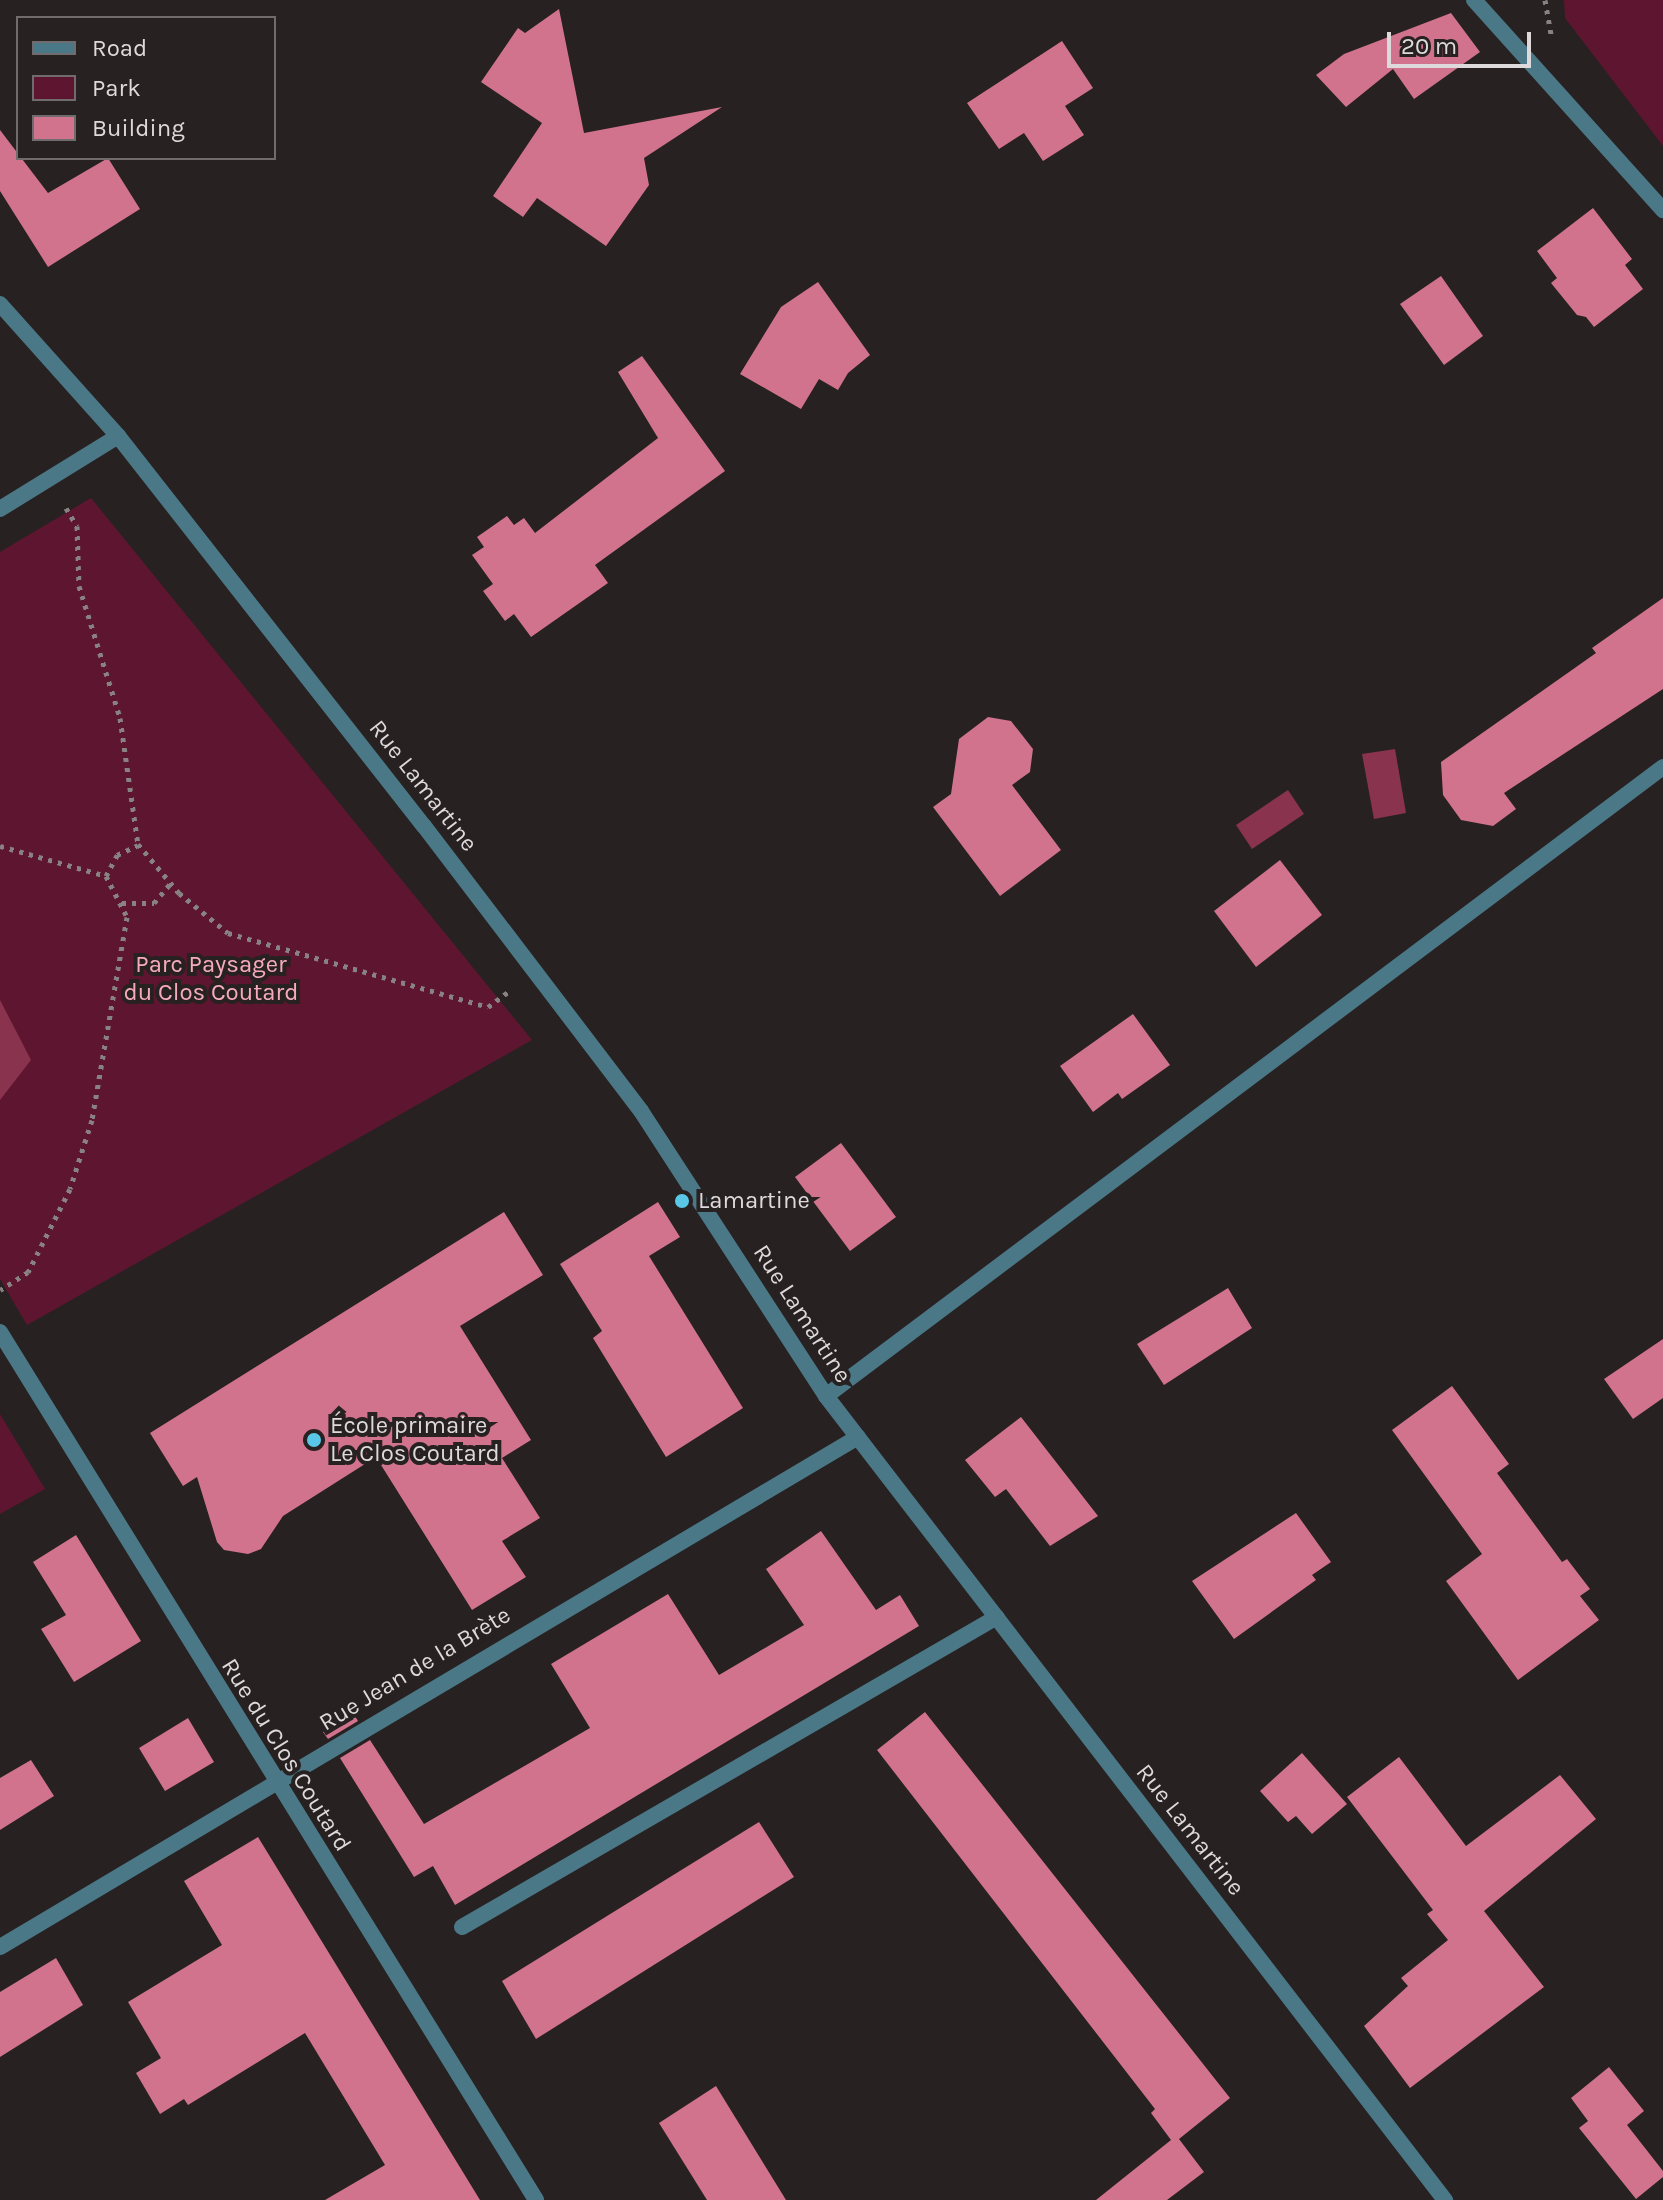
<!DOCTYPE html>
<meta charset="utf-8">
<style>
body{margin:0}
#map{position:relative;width:1663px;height:2200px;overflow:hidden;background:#272122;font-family:Karla,sans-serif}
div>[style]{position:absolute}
.green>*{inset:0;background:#5e1630}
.water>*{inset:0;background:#89334e}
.building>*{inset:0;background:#d1738d}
.path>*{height:5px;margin-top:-2.5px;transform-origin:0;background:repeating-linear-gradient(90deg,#888283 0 4px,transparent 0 10px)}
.service>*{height:16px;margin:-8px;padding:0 8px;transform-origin:8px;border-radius:8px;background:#4b7886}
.minor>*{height:16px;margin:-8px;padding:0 8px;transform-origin:8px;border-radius:8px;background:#4b7886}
.tertiary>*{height:16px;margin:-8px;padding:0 8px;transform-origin:8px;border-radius:8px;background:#4b7886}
.dots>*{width:22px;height:22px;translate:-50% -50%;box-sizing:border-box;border:4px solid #272122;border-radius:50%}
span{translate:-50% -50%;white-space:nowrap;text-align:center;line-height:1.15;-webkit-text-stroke:8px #272122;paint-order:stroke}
.street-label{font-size:24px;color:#ded9da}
.park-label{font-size:24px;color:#f6abbd}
.poi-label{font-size:24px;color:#ded9da}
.left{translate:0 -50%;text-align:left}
.legend{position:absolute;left:16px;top:16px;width:260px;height:144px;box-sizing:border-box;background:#272122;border:2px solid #706b6c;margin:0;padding:10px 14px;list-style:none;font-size:24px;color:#ded9da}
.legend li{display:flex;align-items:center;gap:16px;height:40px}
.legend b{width:40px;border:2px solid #706b6c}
.scale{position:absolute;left:1387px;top:32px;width:144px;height:36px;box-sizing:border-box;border:4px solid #ded9da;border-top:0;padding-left:10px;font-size:24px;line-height:28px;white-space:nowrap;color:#ded9da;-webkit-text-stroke:6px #272122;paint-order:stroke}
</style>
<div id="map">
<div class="green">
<div style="clip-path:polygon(1564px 0,1663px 0,1663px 146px,1565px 18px)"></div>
<div style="clip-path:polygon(91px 498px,532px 1040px,27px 1325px,0 1279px,0 552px)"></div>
<div style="clip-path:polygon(0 1414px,45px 1489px,0 1514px)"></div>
</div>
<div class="water">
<div style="clip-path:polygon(1395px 749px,1406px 813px,1374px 819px,1362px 754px)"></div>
<div style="clip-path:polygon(1288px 790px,1304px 814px,1252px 849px,1236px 825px)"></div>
<div style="clip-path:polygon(0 1000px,31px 1060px,0 1100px)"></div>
</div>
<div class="building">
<div style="clip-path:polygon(559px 9px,584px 133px,722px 107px,644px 158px,649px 185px,606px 246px,537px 198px,523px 217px,493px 196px,542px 123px,481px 82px,518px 28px,525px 33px)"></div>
<div style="clip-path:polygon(1451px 13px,1480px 52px,1414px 99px,1393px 69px,1346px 107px,1316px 75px,1344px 54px)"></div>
<div style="clip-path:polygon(1062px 41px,1093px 88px,1065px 106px,1084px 135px,1043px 161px,1024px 133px,999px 149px,967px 103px)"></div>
<div style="clip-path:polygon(0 130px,48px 193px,108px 158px,140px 209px,48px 267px,0 191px)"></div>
<div style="clip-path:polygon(1593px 208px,1632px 259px,1625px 265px,1643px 289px,1594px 327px,1586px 317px,1577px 315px,1551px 283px,1557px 278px,1537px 251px)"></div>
<div style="clip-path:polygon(1441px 276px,1483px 336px,1444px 365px,1400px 304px)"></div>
<div style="clip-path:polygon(818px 282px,870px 355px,848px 373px,838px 390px,819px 379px,801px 409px,740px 374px,781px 307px)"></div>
<div style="clip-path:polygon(642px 356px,725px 471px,595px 565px,608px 583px,531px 637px,514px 614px,505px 621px,483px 591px,493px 584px,472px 555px,484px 547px,477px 537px,507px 516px,514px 525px,524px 518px,535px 533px,658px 438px,618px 372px)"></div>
<div style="clip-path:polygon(1663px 598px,1663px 689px,1504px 793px,1516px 809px,1493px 826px,1461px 820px,1443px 795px,1441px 762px,1596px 653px,1592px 648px)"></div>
<div style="clip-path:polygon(988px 717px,1011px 721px,1033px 749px,1030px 772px,1012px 785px,1061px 850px,1000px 896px,933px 807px,951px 794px,959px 739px)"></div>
<div style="clip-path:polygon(1280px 860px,1322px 915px,1256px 967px,1214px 911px)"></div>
<div style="clip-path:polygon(1133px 1014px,1170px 1065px,1122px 1099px,1118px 1093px,1093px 1112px,1060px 1066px)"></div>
<div style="clip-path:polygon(841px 1143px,896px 1217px,850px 1251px,795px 1177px)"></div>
<div style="clip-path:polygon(658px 1202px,680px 1237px,649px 1256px,743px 1408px,666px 1457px,593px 1338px,602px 1331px,560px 1264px)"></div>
<div style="clip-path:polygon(504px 1212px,543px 1275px,460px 1326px,531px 1440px,502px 1458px,540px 1518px,502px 1541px,526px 1577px,472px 1610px,376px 1457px,283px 1516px,261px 1549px,248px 1554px,224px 1550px,217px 1542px,197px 1477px,183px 1486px,150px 1433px)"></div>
<div style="clip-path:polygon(1228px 1288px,1252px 1328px,1164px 1385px,1137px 1344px)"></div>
<div style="clip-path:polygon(1663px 1339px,1663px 1398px,1633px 1419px,1604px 1379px)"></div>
<div style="clip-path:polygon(1452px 1386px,1509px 1464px,1497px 1473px,1562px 1562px,1567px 1559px,1590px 1589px,1580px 1596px,1599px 1620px,1518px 1680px,1446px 1581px,1482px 1554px,1392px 1430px)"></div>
<div style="clip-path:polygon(1021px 1417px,1098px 1516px,1050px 1546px,1006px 1489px,995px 1497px,965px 1460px)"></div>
<div style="clip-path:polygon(1296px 1513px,1331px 1562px,1312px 1575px,1316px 1580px,1234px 1639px,1192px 1581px)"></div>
<div style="clip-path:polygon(821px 1531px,876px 1610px,900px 1595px,919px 1626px,455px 1905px,433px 1866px,414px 1877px,340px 1758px,370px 1740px,424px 1824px,590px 1728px,551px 1664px,668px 1594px,719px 1675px,804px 1625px,766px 1569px)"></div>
<div style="clip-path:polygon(76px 1535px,141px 1641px,74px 1682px,41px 1629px,66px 1615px,33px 1562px)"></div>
<div style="clip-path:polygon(925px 1712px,1230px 2098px,1179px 2139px,1204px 2172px,1167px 2200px,1096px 2200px,1171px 2140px,1151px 2113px,1155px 2109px,877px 1750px)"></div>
<div style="clip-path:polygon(353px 1713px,358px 1721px,328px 1739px,323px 1732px)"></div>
<div style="clip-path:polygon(188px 1718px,214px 1762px,165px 1791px,139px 1748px)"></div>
<div style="clip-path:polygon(1302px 1753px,1347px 1804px,1312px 1834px,1296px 1816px,1288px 1822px,1260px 1791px)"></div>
<div style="clip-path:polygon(1399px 1757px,1466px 1846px,1560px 1775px,1596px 1819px,1484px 1911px,1544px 1987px,1410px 2088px,1364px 2026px,1408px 1986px,1401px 1978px,1448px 1940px,1427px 1914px,1433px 1910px,1347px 1797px)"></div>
<div style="clip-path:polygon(31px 1760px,54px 1796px,0 1830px,0 1778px)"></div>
<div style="clip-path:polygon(759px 1822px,794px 1877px,536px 2039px,502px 1981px)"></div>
<div style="clip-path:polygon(258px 1837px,387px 2048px,480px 2200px,325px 2200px,385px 2165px,305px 2033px,188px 2105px,184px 2099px,160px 2114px,136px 2073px,161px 2058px,128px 2002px,222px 1945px,184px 1881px)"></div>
<div style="clip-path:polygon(56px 1958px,83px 2005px,0 2057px,0 1992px)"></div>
<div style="clip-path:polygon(1609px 2067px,1644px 2111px,1627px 2125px,1663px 2171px,1663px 2177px,1636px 2199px,1579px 2128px,1588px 2121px,1571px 2098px)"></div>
<div style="clip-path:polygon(716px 2086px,786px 2200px,707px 2200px,659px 2123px)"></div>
</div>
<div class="path">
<div style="left:1545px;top:0;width:39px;rotate:80deg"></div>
<div style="left:66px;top:508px;width:21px;rotate:59deg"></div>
<div style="left:77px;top:526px;width:60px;rotate:88.1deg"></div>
<div style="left:79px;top:586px;width:138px;rotate:72.7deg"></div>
<div style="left:120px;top:718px;width:127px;rotate:81.9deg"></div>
<div style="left:138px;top:844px;width:64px;rotate:50.1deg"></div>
<div style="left:179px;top:893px;width:63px;rotate:39.2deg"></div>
<div style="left:228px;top:933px;width:270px;rotate:15.9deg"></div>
<div style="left:488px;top:1007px;width:25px;rotate:-37deg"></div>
<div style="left:0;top:846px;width:110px;rotate:15.8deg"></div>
<div style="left:106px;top:876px;width:46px;rotate:62.9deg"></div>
<div style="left:127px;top:917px;width:206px;rotate:99.8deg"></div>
<div style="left:92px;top:1120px;width:72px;rotate:107.7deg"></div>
<div style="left:70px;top:1189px;width:93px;rotate:116.8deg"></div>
<div style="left:28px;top:1272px;width:33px;rotate:147deg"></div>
<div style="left:106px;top:876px;width:24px;rotate:-62deg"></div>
<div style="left:117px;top:855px;width:23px;rotate:-25deg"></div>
<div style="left:122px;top:903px;width:32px"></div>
<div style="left:154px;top:903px;width:26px;rotate:-50deg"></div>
</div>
<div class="service">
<div style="left:826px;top:1396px;width:1047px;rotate:-36.92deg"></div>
<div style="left:462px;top:1927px;width:618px;rotate:-30.09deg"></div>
</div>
<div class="minor">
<div style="left:1474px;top:0;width:283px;rotate:48deg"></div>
<div style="left:0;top:509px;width:139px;rotate:-31.7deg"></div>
<div style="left:0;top:1332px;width:1020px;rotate:58.3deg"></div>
<div style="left:0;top:1947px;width:998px;rotate:-30.73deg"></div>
</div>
<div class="tertiary">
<div style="left:0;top:304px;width:177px;rotate:48.2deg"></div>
<div style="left:118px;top:436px;width:496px;rotate:51.9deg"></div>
<div style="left:424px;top:826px;width:358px;rotate:52.7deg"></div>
<div style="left:641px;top:1111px;width:340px;rotate:57deg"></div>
<div style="left:826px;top:1396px;width:1015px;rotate:52.41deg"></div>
</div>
<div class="dots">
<div style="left:682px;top:1201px;background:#5bc7e7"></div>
<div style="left:314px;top:1440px;background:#5bc7e7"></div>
</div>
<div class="street-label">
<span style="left:423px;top:786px;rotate:52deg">Rue Lamartine</span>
<span style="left:802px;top:1314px;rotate:57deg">Rue Lamartine</span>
<span style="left:415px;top:1669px;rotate:-31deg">Rue Jean de la Brète</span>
<span style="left:286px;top:1755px;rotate:58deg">Rue du Clos Coutard</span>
<span style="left:1190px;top:1830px;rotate:52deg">Rue Lamartine</span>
</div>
<div class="park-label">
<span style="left:211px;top:979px">Parc Paysager<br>du Clos Coutard</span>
</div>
<div class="poi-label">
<span class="left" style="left:698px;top:1201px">Lamartine</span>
<span class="left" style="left:330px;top:1440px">École primaire<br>Le Clos Coutard</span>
</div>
<ul class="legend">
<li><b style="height:10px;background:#4b7886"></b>Road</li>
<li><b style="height:22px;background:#5e1630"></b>Park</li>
<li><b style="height:22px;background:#d1738d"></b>Building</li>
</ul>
<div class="scale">20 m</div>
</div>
